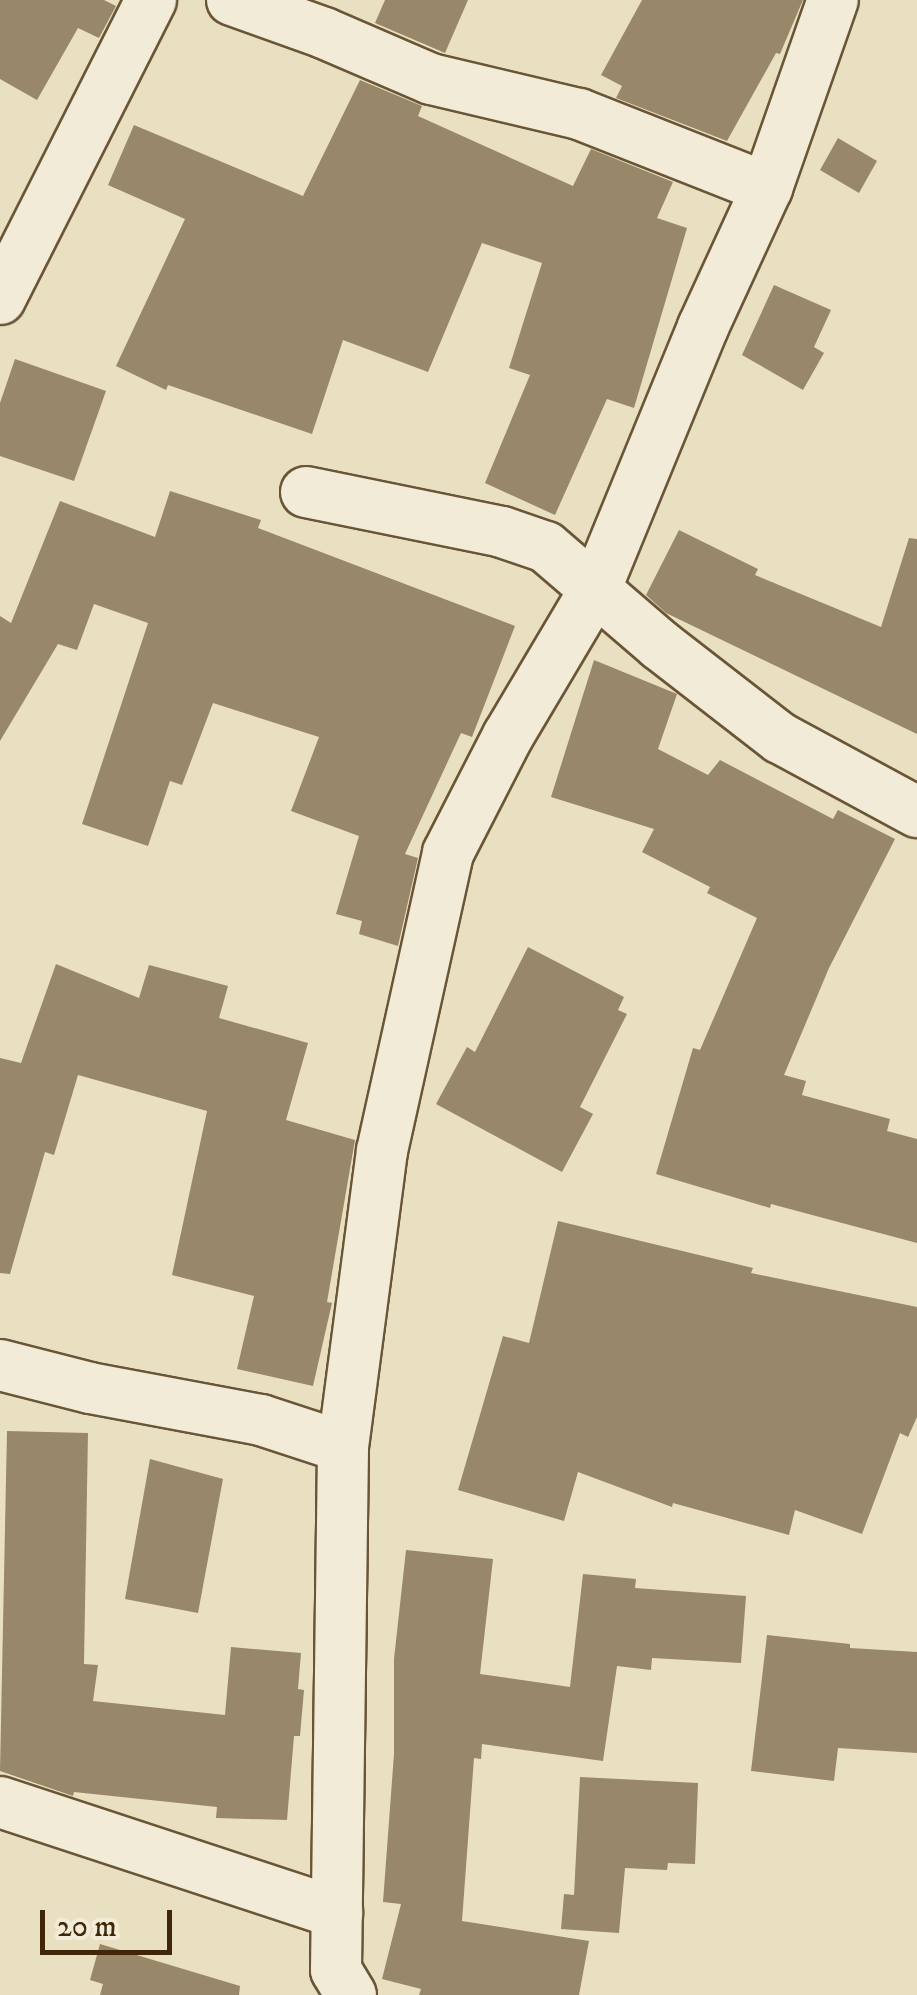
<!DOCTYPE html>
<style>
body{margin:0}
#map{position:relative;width:917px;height:1995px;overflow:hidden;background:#e9e0c1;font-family:"IM FELL DW Pica",serif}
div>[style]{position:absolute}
.building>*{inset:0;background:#988768}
.roads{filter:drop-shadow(2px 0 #6a5536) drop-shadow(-2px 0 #6a5536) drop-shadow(0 2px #6a5536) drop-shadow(0 -2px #6a5536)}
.street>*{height:50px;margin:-25px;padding:0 25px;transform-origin:25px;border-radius:25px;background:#f1ebd7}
span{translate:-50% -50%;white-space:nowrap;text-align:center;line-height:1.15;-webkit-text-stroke:8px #f1ebd7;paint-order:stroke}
.scale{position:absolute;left:40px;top:1910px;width:132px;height:45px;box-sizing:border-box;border:5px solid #402707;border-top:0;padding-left:12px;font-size:30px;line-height:35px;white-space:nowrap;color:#402707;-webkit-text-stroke:8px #f1ebd7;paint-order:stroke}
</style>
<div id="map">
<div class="building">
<div style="clip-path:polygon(0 0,104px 0,116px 6px,99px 38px,78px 28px,37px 100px,0 79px)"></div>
<div style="clip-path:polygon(385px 0,468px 0,445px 53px,375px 23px)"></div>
<div style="clip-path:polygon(642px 0,803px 0,780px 54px,776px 53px,727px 141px,616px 98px,622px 86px,601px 75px)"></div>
<div style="clip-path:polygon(360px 80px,422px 106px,418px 116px,573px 186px,591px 149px,673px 182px,657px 218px,687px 228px,634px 408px,607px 399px,555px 515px,485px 483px,530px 375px,509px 368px,542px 263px,482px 243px,428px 372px,343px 340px,312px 434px,168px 385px,166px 390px,116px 366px,185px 219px,108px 185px,134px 125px,303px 196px)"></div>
<div style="clip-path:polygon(838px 138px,877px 161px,859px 193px,820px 170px)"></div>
<div style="clip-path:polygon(774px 285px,831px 310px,814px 347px,824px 353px,803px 390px,742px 355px)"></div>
<div style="clip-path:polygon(15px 359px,106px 391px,74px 481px,0 456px,0 403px)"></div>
<div style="clip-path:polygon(170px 491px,261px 520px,258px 528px,515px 626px,472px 737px,461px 733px,405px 854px,418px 858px,398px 946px,359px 934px,362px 921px,336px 914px,359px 836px,291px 811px,319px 737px,213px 703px,182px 785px,170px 781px,148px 846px,82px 824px,148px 623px,94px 604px,77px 650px,58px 644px,0 741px,0 616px,11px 623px,60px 501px,155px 537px)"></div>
<div style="clip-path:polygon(679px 530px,758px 569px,755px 575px,881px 627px,909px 538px,917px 539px,917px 734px,666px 613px,646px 595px)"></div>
<div style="clip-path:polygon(594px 660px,677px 694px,658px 749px,708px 775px,720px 760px,833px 819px,838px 810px,895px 839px,829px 968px,784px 1075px,806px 1081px,802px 1095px,890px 1119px,887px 1131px,917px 1139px,917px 1243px,771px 1204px,770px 1208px,656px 1174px,693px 1048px,700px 1050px,757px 918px,707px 893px,710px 887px,642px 852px,654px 829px,551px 797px)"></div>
<div style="clip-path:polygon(528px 947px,624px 997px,618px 1010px,627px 1014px,580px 1107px,593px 1114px,562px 1172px,436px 1104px,467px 1047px,475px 1052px)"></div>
<div style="clip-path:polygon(56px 964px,139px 998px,149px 965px,228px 986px,219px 1018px,308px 1043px,286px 1120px,355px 1140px,327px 1302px,332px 1303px,313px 1386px,237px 1369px,254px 1296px,172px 1275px,207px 1111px,78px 1075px,54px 1155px,45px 1152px,10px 1274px,0 1273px,0 1058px,21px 1063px)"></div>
<div style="clip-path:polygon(558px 1221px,753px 1268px,751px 1273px,917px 1307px,917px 1417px,908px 1437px,900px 1433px,862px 1534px,795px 1510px,789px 1535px,673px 1503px,672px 1507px,578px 1472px,564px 1521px,458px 1490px,503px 1336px,529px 1343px)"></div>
<div style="clip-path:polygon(7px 1431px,88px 1433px,84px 1664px,98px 1665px,93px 1701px,225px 1715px,231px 1647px,301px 1653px,298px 1689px,304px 1690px,300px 1736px,294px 1736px,287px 1820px,216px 1818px,217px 1807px,74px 1792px,73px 1796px,0 1771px)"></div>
<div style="clip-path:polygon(150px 1459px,223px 1479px,198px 1613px,125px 1599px)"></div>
<div style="clip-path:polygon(406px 1550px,493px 1559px,480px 1674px,570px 1687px,583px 1574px,636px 1579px,635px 1588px,746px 1596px,741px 1663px,652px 1658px,651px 1670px,617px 1666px,603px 1761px,482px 1744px,481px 1759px,474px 1758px,462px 1921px,589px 1941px,579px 1995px,419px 1995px,421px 1989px,382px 1979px,401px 1904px,383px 1902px,394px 1754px,394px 1659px)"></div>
<div style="clip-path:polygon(767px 1635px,850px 1644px,850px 1648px,917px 1652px,917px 1753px,838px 1748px,834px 1781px,751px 1771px)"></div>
<div style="clip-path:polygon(580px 1777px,698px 1783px,695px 1864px,668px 1863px,667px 1870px,625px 1868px,619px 1933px,561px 1929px,564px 1894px,574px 1895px)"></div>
<div style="clip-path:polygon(100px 1944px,240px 1986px,239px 1995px,100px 1995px,103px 1984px,90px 1980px)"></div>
</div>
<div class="roads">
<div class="street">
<div style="left:232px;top:0;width:98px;rotate:19.7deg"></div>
<div style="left:324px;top:33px;width:116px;rotate:23.3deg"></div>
<div style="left:431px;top:79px;width:152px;rotate:13.3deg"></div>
<div style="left:579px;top:114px;width:202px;rotate:21.5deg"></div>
<div style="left:0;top:299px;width:335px;rotate:-63.2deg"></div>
<div style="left:306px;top:492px;width:200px;rotate:11.5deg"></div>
<div style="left:502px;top:532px;width:46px;rotate:18.8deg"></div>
<div style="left:546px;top:547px;width:150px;rotate:40.7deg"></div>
<div style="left:660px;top:645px;width:152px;rotate:37.8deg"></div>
<div style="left:780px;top:738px;width:156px;rotate:28.4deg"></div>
<div style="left:0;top:1365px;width:93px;rotate:14.3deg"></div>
<div style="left:90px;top:1388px;width:174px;rotate:10.6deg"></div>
<div style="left:261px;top:1420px;width:86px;rotate:18.2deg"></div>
<div style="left:0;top:1802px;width:355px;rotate:18.2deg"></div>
<div style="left:351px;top:1995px;width:29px;rotate:-121deg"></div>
<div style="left:336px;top:1970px;width:523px;rotate:-89.23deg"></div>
<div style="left:343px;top:1447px;width:299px;rotate:-82.5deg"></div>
<div style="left:382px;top:1151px;width:305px;rotate:-77.5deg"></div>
<div style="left:448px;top:853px;width:131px;rotate:-62.9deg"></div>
<div style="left:508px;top:736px;width:172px;rotate:-59.3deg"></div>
<div style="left:596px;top:588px;width:282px;rotate:-67.7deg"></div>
<div style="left:703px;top:327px;width:153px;rotate:-65.3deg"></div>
<div style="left:767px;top:188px;width:199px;rotate:-70.7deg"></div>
</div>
</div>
<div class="scale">20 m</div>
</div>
